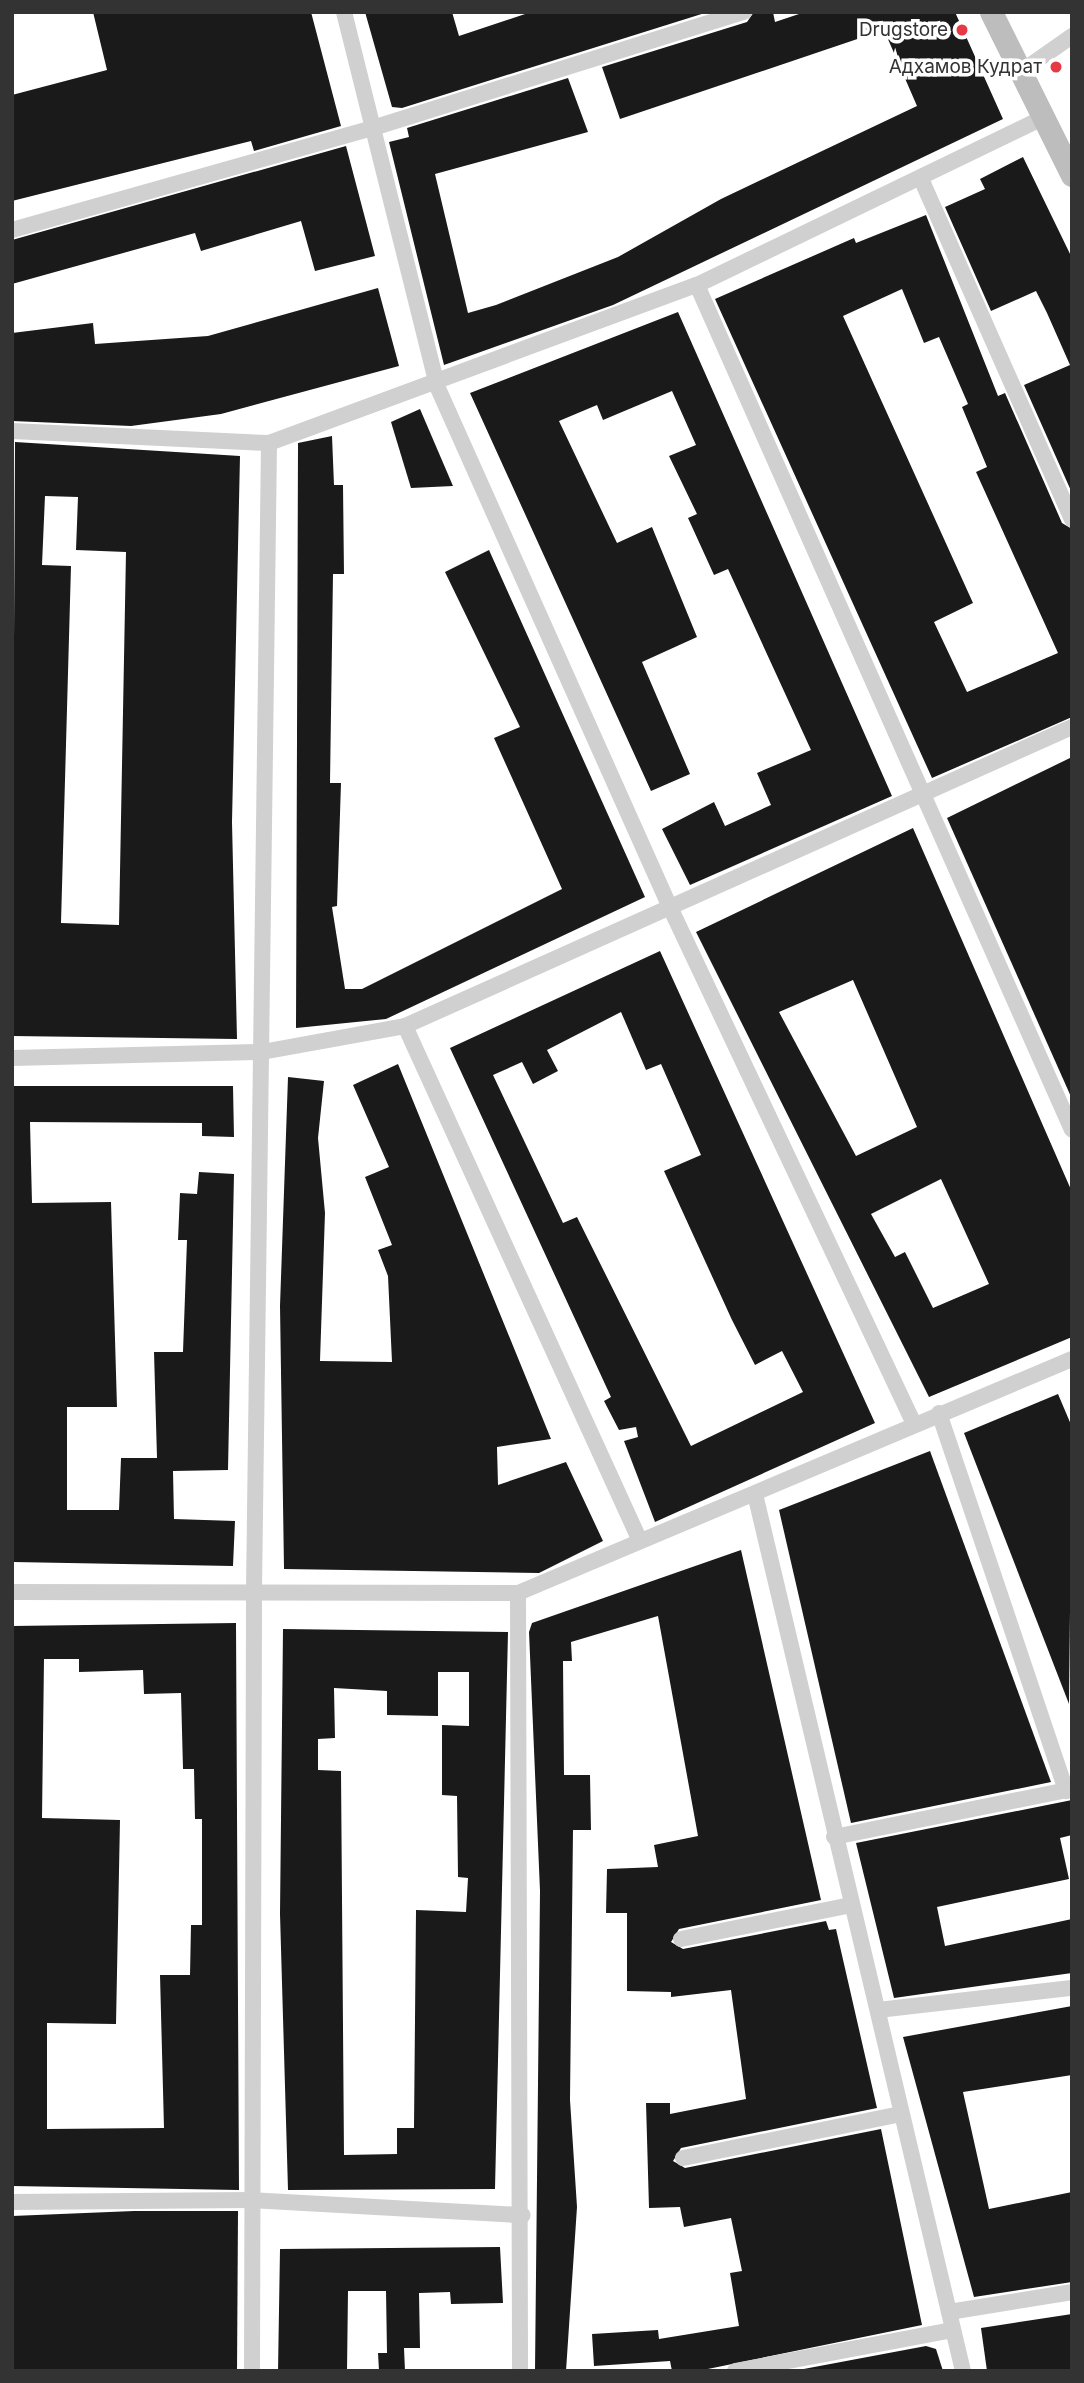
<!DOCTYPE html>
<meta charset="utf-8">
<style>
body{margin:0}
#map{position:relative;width:1084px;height:2383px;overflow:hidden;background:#fff;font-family:Inter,sans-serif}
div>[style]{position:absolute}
.building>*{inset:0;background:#1a1a1a}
.street>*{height:16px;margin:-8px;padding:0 8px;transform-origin:8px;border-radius:8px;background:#d0d0d0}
.secondary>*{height:23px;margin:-11.5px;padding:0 11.5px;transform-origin:11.5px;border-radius:11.5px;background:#bdbdbd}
.dots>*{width:19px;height:19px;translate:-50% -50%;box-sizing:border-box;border:4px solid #fff;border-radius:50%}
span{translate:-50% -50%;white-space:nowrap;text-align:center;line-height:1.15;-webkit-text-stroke:7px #fff;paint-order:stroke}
.poi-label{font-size:19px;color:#333}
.right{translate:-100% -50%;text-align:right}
.frame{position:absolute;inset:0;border:14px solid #333;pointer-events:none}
</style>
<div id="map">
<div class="building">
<div style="clip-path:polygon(93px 12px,311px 12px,341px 126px,254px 151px,251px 141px,12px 201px,12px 95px,107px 70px)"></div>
<div style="clip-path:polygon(365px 12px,452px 12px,459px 36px,531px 12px,708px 12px,402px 108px,392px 107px)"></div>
<div style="clip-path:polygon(754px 12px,773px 12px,775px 22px,805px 12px,955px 12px,1003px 119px,613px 305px,444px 365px,389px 142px,409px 137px,407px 128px,568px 78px,588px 132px,435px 174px,468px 313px,496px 305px,618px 257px,721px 199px,917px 106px,884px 30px,620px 119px,602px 67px,747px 22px)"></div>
<div style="clip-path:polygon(346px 146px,375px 256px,315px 271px,301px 221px,201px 251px,195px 233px,12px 284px,12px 240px)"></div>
<div style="clip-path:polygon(1023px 157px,1072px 258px,1072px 493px,1024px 385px,1070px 365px,1047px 313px,1036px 291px,991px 311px,945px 207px,985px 189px,980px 179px)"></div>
<div style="clip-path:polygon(evenodd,926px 215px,998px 396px,1005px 393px,1062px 523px,1072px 529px,1072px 717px,932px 778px,715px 299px,854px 238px,856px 243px,926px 215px,902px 289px,924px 343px,939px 337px,968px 404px,962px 407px,987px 467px,976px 472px,1058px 653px,967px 692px,934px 622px,973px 603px,843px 316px,902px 289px)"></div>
<div style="clip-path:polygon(378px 288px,399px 366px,221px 414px,131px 426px,12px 421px,12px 333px,93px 323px,95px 344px,208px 336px)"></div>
<div style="clip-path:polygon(678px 312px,892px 796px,690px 885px,662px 829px,714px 802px,725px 826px,771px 805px,757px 773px,811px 750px,728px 569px,714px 575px,688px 518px,697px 514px,669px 456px,696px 445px,672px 391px,603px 420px,597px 405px,559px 421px,617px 543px,652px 527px,697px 637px,642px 662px,690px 774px,651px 791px,470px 393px)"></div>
<div style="clip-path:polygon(420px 409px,453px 486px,411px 488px,391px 422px)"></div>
<div style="clip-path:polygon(332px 436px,334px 485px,343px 485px,344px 574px,333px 574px,330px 783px,341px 783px,337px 906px,332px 907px,345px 989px,362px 989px,562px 889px,494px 738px,520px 727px,445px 572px,489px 550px,645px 897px,386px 1019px,296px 1028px,298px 443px)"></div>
<div style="clip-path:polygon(evenodd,15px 442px,240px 456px,232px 822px,237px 1039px,12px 1036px,15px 442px,45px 496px,78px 497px,76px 550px,126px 552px,119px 925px,61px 923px,71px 566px,42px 565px,45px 496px)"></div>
<div style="clip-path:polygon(1072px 757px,1072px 1099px,947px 818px)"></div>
<div style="clip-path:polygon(evenodd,913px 828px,1072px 1192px,1072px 1337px,929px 1397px,696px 932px,913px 828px,853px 980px,917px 1127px,856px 1156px,779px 1012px,853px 980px,913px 828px,941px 1179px,989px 1284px,933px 1308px,905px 1252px,895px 1257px,871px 1214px,941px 1179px)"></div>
<div style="clip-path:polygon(evenodd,660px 951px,875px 1423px,655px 1522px,624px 1441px,638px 1437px,636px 1427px,619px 1430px,604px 1401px,611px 1397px,450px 1048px,660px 951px,621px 1012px,646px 1070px,661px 1064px,701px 1155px,664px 1171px,732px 1320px,755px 1365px,782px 1351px,803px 1392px,691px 1446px,577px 1217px,563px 1223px,493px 1075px,522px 1062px,533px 1084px,558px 1071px,547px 1050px,621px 1012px)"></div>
<div style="clip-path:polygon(398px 1064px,551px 1439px,497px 1447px,498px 1485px,566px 1462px,603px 1541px,539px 1573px,284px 1569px,280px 1306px,288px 1077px,324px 1081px,318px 1138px,325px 1213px,320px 1361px,392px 1362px,388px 1276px,378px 1250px,392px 1245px,365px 1177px,389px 1167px,353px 1085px)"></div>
<div style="clip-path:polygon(12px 1086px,233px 1086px,234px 1137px,202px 1136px,202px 1123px,30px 1122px,32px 1203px,111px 1202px,117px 1407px,67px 1407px,67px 1510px,119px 1510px,121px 1458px,157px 1458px,154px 1352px,183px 1352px,187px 1240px,178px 1240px,180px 1193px,197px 1194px,199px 1172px,234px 1174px,228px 1470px,173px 1471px,174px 1519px,235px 1521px,233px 1566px,13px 1562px)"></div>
<div style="clip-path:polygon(1058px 1394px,1072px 1427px,1069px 1704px,964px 1433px)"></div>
<div style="clip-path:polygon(930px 1451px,1051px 1782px,851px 1823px,779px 1510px)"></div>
<div style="clip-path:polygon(741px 1550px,821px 1900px,679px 1929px,671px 1942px,683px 1949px,826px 1921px,829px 1930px,836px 1929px,877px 2108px,681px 2148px,673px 2161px,685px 2168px,881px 2129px,922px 2325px,698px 2371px,672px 2371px,670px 2361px,594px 2366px,592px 2334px,658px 2330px,659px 2339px,739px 2326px,730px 2273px,742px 2271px,731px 2218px,684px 2227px,680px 2207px,649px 2208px,646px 2103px,670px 2103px,670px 2114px,746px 2099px,731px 1990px,671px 1997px,671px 1992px,627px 1991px,627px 1913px,606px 1913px,607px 1869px,658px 1867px,654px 1845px,698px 1836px,658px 1616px,571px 1642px,572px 1661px,563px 1661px,564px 1775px,590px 1775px,591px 1830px,573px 1830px,570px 2100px,577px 2207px,566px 2371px,535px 2371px,540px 1891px,529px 1632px,532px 1623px)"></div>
<div style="clip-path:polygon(evenodd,236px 1623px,239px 2190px,12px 2186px,12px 1626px,236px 1623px,44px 1659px,79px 1659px,79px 1672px,143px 1670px,144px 1694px,181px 1693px,183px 1769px,194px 1769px,195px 1819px,202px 1819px,202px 1925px,191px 1925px,190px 1975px,160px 1975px,164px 2128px,47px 2129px,47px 2023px,116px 2024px,120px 1820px,42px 1818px,44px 1659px)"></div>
<div style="clip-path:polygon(evenodd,283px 1629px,508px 1632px,495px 2189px,288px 2190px,280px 1914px,283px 1629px,438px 1672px,469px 1672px,469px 1726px,442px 1725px,442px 1795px,457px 1796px,458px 1877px,468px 1878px,466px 1912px,416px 1910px,414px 2128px,397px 2128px,397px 2154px,344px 2155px,341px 1771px,318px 1770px,318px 1739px,335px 1738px,334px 1688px,387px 1691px,387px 1715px,438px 1716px,438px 1672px)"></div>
<div style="clip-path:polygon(1072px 1800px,1072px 1835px,1060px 1838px,1069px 1879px,937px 1907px,945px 1946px,1072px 1919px,1072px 1973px,894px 1998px,856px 1843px)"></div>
<div style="clip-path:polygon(1072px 2006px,1072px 2075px,963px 2092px,989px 2209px,1072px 2192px,1072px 2282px,974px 2297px,903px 2037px)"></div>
<div style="clip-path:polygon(134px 2211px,238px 2211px,237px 2371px,12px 2371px,12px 2216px)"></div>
<div style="clip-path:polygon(500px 2247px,503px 2303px,451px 2304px,450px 2292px,419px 2293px,420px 2348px,404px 2348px,405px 2371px,379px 2371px,378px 2353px,387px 2353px,386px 2291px,348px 2291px,347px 2371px,278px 2371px,280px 2249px)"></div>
<div style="clip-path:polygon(1072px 2314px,1072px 2371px,987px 2371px,981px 2328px)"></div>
<div style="clip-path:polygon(926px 2346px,936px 2349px,943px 2371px,793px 2371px)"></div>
</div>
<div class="street">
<div style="left:344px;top:12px;width:385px;rotate:76deg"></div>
<div style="left:437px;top:386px;width:566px;rotate:65.92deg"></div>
<div style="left:668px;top:903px;width:576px;rotate:64.72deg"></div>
<div style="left:1022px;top:71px;width:61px;rotate:-35deg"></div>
<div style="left:922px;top:181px;width:370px;rotate:66.1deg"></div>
<div style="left:12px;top:230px;width:378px;rotate:-15.8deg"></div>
<div style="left:376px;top:127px;width:386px;rotate:-17.4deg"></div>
<div style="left:697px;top:285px;width:924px;rotate:66.07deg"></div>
<div style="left:12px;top:431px;width:257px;rotate:2.7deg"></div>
<div style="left:269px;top:443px;width:456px;rotate:-20.3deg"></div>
<div style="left:697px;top:285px;width:386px;rotate:-25.8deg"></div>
<div style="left:405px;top:1026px;width:566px;rotate:65.47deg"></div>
<div style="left:12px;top:1058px;width:250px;rotate:-1.4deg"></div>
<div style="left:262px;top:1052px;width:145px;rotate:-10.3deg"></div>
<div style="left:405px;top:1026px;width:731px;rotate:-24.15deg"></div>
<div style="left:939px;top:1413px;width:399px;rotate:71.4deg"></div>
<div style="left:755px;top:1494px;width:901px;rotate:76.66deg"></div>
<div style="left:12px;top:1592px;width:506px;rotate:0.11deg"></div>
<div style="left:518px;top:1593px;width:601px;rotate:-22.9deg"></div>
<div style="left:518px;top:1593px;width:778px;rotate:89.85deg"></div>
<div style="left:834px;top:1837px;width:243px;rotate:-11.4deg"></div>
<div style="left:681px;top:1939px;width:173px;rotate:-11.3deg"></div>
<div style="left:878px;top:2010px;width:195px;rotate:-6.5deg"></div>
<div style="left:683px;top:2158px;width:223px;rotate:-11.4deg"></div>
<div style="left:12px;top:2202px;width:239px;rotate:-0.5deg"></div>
<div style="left:251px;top:2200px;width:272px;rotate:3.2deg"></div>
<div style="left:949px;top:2312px;width:125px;rotate:-9.2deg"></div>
<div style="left:252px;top:2371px;width:781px;rotate:-89.85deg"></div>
<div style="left:254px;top:1590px;width:1147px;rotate:-89.25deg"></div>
<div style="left:735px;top:2371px;width:222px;rotate:-10.7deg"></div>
</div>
<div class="secondary">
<div style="left:991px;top:12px;width:182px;rotate:63.6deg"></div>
</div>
<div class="dots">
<div style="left:962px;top:30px;background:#e63946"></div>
<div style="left:1056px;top:67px;background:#e63946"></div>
</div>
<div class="poi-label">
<span class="right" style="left:948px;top:30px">Drugstore</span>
<span class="right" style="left:1042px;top:67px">Адхамов Кудрат</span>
</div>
<div class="frame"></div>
</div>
